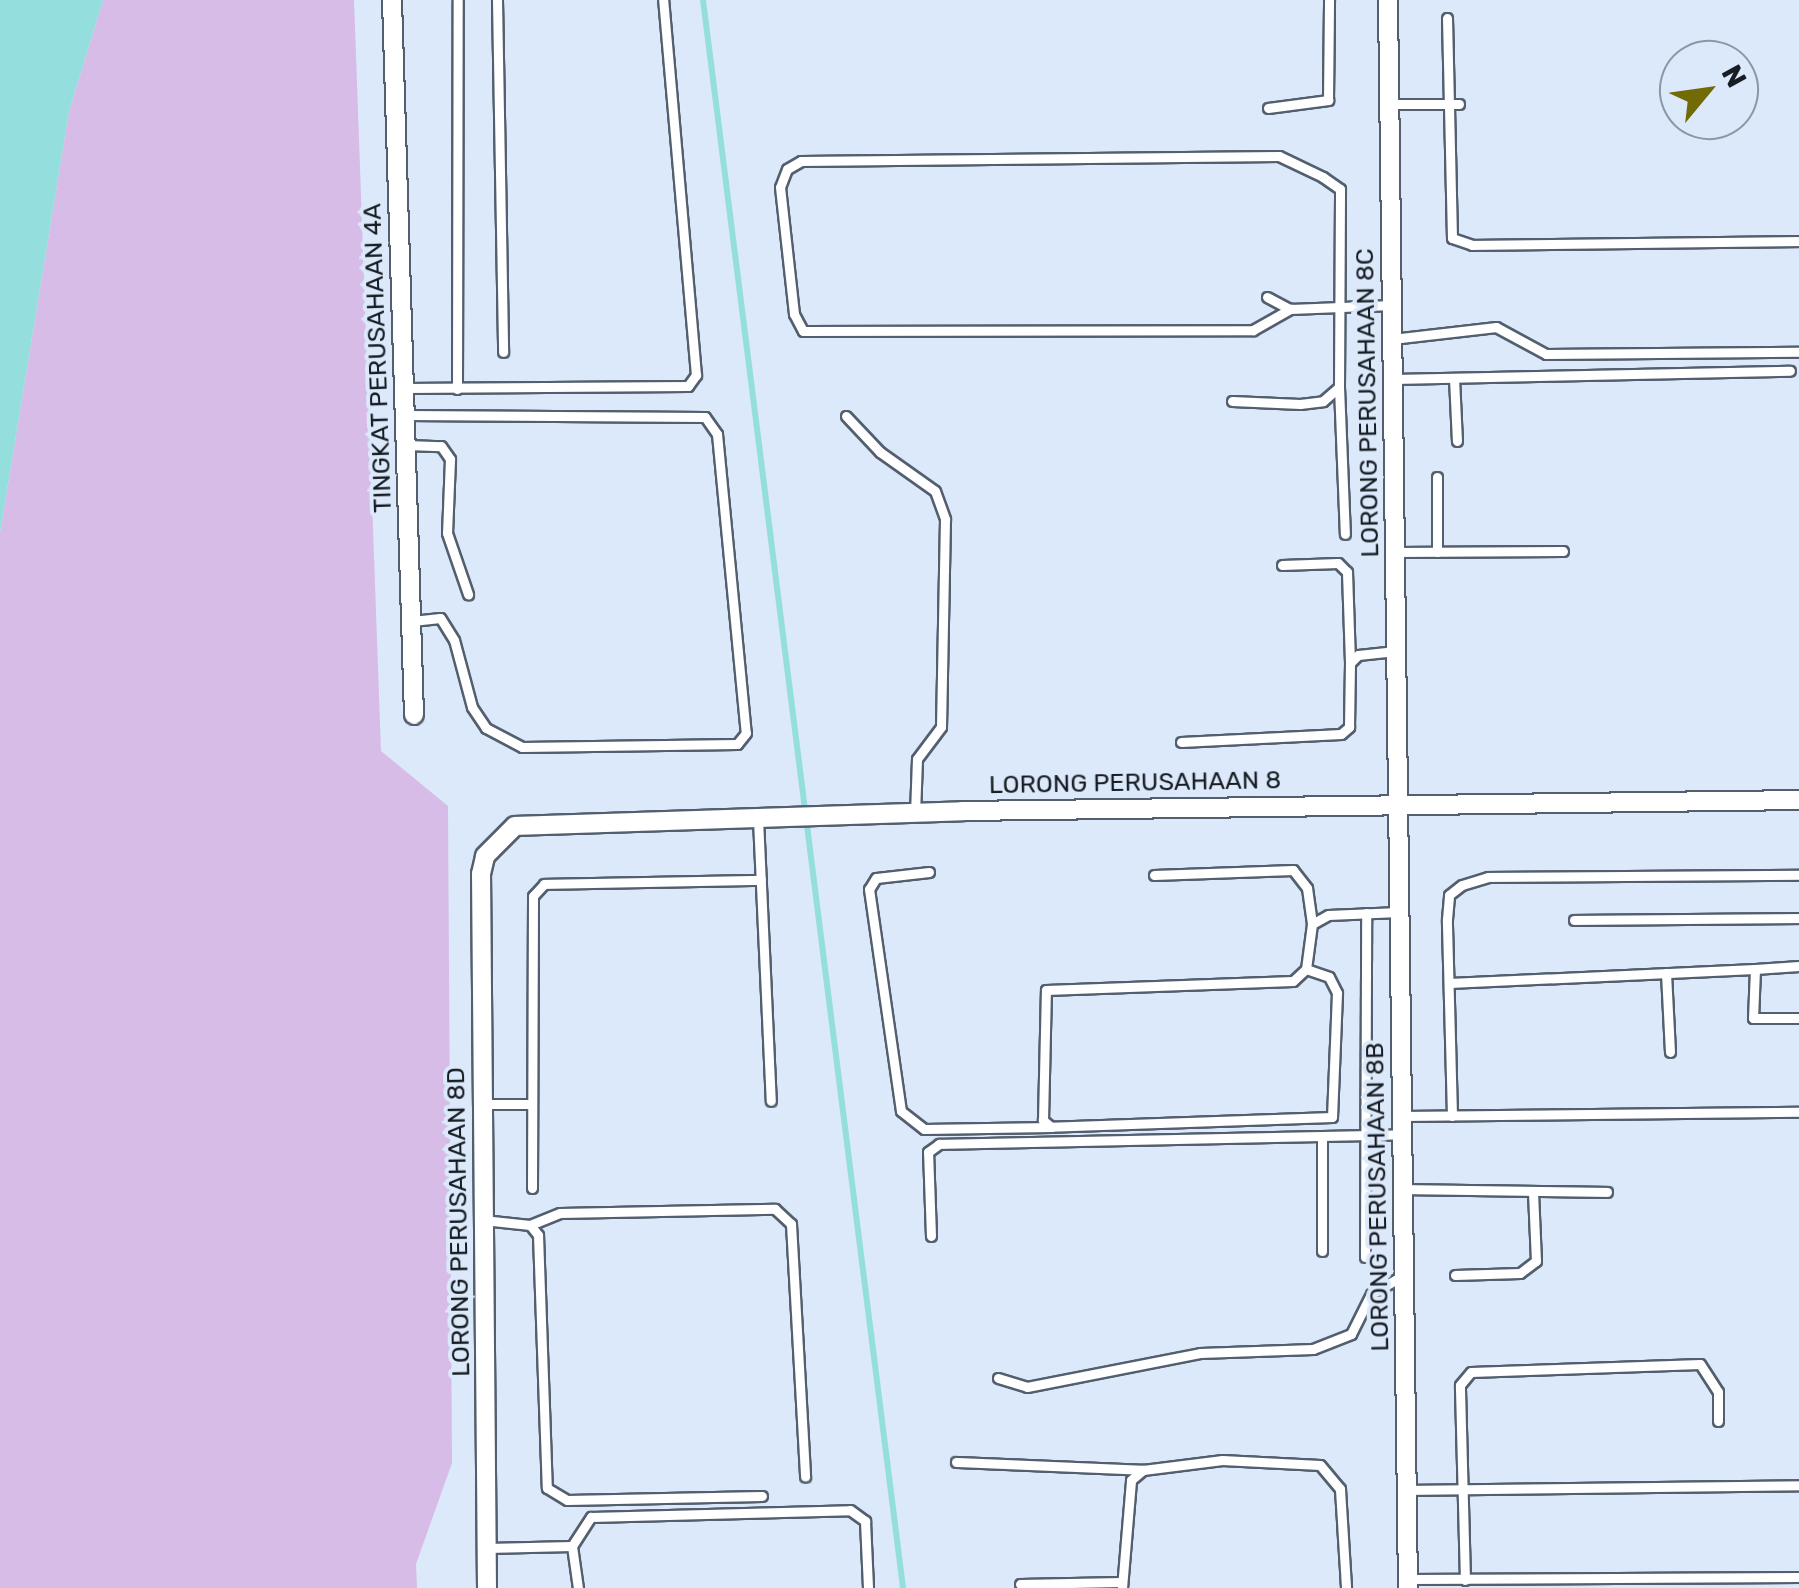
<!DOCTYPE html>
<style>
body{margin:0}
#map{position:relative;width:1799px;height:1588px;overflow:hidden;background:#dbe9fa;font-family:Rubik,sans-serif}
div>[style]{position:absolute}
.green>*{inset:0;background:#d6bce7}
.water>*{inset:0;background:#94dfdd}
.stream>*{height:6px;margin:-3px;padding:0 3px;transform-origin:3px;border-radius:3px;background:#94dfdd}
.roads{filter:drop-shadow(2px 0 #535f6e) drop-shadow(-2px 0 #535f6e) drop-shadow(0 2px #535f6e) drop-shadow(0 -2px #535f6e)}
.lane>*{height:9px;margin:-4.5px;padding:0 4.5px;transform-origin:4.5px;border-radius:4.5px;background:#fff}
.street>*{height:18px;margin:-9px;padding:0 9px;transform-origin:9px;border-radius:9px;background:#fff}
span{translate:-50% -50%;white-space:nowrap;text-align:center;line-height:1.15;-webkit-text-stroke:8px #dbe9fa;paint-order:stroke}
.street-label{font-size:25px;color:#181d23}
.north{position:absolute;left:1659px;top:40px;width:100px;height:100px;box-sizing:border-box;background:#dbe9fa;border:2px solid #8d97a4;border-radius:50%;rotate:61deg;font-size:28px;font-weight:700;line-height:40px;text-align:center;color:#181d23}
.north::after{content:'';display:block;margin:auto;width:35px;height:45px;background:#726a04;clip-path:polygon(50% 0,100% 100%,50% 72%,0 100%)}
</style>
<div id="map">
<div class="green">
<div style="clip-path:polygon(103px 0,354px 0,381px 751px,448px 806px,452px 1463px,416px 1564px,417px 1588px,0 1588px,0 533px,69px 111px)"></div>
</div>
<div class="water">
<div style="clip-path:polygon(0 0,103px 0,69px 111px,0 533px)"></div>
</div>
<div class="stream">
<div style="left:703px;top:0;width:1601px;rotate:82.82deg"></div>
</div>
<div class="roads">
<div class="lane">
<div style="left:497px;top:0;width:352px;rotate:89deg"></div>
<div style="left:1447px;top:18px;width:220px;rotate:88.7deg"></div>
<div style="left:1452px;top:238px;width:21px;rotate:19deg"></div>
<div style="left:1472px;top:245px;width:327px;rotate:-0.7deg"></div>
<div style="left:1389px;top:104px;width:70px"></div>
<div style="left:1268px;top:108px;width:61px;rotate:-7.6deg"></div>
<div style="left:1328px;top:100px;width:100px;rotate:-89.4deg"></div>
<div style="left:1267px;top:297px;width:26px;rotate:28deg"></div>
<div style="left:1290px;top:309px;width:102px;rotate:-2.2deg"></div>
<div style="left:1392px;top:339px;width:105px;rotate:-6.6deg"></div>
<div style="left:1496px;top:327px;width:57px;rotate:28.4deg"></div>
<div style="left:1546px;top:354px;width:253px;rotate:-0.5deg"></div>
<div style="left:1454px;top:378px;width:63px;rotate:87.3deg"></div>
<div style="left:1393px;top:379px;width:397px;rotate:-1.2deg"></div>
<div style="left:1339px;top:387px;width:147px;rotate:87.7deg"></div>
<div style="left:405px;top:388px;width:283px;rotate:-0.4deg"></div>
<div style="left:688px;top:386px;width:14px;rotate:-54deg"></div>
<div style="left:696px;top:375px;width:376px;rotate:-95deg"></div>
<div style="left:457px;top:389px;width:389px;rotate:-89.9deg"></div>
<div style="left:1232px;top:401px;width:68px;rotate:2.5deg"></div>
<div style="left:1300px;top:404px;width:23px;rotate:-7deg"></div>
<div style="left:1323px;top:401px;width:21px;rotate:-41deg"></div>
<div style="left:1339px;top:387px;width:198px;rotate:-89.7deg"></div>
<div style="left:1340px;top:189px;width:21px;rotate:-145deg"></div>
<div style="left:1323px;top:177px;width:49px;rotate:-154.5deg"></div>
<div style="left:1279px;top:156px;width:478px;rotate:179.4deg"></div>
<div style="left:801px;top:161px;width:16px;rotate:150deg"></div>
<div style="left:787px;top:169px;width:19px;rotate:111deg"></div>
<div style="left:780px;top:187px;width:128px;rotate:83.7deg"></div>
<div style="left:794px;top:314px;width:19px;rotate:62deg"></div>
<div style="left:803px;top:331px;width:450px;rotate:-0.1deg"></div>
<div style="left:1253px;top:330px;width:43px;rotate:-29.6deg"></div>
<div style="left:405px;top:415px;width:300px;rotate:0.4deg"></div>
<div style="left:705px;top:417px;width:21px;rotate:55deg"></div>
<div style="left:717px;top:434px;width:300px;rotate:84.5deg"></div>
<div style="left:746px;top:733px;width:14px;rotate:129deg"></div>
<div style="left:737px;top:744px;width:215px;rotate:179.2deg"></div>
<div style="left:522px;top:747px;width:41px;rotate:-152.2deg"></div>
<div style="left:486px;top:728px;width:25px;rotate:-124deg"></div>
<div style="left:472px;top:707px;width:69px;rotate:-105deg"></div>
<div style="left:454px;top:640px;width:26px;rotate:-122deg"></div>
<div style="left:440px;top:618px;width:28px;rotate:174deg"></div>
<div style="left:846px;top:416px;width:50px;rotate:46.6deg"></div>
<div style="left:880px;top:452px;width:67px;rotate:35.3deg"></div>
<div style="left:935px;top:491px;width:30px;rotate:70deg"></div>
<div style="left:945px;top:519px;width:208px;rotate:91.1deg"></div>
<div style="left:941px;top:727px;width:40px;rotate:127deg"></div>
<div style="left:917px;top:759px;width:54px;rotate:92.1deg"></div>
<div style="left:406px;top:445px;width:35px;rotate:2deg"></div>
<div style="left:441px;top:446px;width:16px;rotate:55deg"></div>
<div style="left:450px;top:459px;width:74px;rotate:92.3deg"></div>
<div style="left:447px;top:533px;width:65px;rotate:71deg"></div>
<div style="left:1395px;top:552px;width:168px;rotate:-0.3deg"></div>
<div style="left:1437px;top:552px;width:75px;rotate:-90deg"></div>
<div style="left:1282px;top:565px;width:56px;rotate:-2deg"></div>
<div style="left:1338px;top:563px;width:13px;rotate:45deg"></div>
<div style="left:1347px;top:572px;width:91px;rotate:88.1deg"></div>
<div style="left:1181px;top:742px;width:160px;rotate:-2.9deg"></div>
<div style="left:1341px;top:734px;width:11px;rotate:-41deg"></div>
<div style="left:1349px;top:727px;width:64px;rotate:-89.1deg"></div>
<div style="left:1350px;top:663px;width:11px;rotate:-45deg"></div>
<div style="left:1358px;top:655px;width:38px;rotate:-6deg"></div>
<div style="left:758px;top:819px;width:282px;rotate:87.4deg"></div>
<div style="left:929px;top:872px;width:53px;rotate:173.5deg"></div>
<div style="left:876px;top:878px;width:13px;rotate:122deg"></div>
<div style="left:869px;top:889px;width:224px;rotate:81.8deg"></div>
<div style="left:901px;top:1111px;width:29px;rotate:38deg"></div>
<div style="left:924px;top:1129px;width:127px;rotate:-0.9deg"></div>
<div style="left:1154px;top:875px;width:139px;rotate:-2.1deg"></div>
<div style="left:1293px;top:870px;width:23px;rotate:52deg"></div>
<div style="left:1307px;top:888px;width:36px;rotate:82deg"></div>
<div style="left:1574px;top:920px;width:225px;rotate:-0.5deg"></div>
<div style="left:1799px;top:966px;width:44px;rotate:176.1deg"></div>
<div style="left:1755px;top:969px;width:49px;rotate:92.3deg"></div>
<div style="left:1753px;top:1018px;width:46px"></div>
<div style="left:1306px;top:969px;width:24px;rotate:19deg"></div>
<div style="left:1329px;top:977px;width:18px;rotate:63deg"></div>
<div style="left:1337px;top:993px;width:124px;rotate:92.3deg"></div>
<div style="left:1332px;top:1117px;width:281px;rotate:178deg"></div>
<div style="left:1051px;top:1127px;width:11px;rotate:-139deg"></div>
<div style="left:1043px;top:1120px;width:130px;rotate:-88.7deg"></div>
<div style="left:1046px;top:990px;width:247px;rotate:-2.1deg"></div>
<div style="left:1293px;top:981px;width:18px;rotate:-43deg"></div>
<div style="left:1306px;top:969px;width:45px;rotate:-82.4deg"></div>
<div style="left:1312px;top:924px;width:18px;rotate:-29deg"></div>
<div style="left:1328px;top:915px;width:71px;rotate:-2.4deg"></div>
<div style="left:1666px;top:973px;width:79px;rotate:87.1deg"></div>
<div style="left:1449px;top:983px;width:306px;rotate:-2.6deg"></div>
<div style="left:482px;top:1104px;width:50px"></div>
<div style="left:1402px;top:1116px;width:397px;rotate:-0.6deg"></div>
<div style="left:1452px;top:1116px;width:197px;rotate:-91.5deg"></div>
<div style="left:1447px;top:919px;width:24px;rotate:-85deg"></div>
<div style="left:1449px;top:895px;width:16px;rotate:-38deg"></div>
<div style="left:1462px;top:885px;width:27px;rotate:-17deg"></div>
<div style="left:1488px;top:877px;width:311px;rotate:-0.4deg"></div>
<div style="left:1322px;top:1136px;width:115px;rotate:90deg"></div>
<div style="left:532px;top:1188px;width:292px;rotate:-89.8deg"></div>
<div style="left:533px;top:896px;width:16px;rotate:-47deg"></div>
<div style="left:544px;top:884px;width:217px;rotate:-1.1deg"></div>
<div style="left:1403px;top:1189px;width:204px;rotate:0.8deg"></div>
<div style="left:483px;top:1220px;width:47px;rotate:6.1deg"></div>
<div style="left:530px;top:1225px;width:13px;rotate:51deg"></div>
<div style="left:538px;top:1235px;width:253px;rotate:88deg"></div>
<div style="left:547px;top:1488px;width:23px;rotate:31deg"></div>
<div style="left:567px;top:1500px;width:195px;rotate:-1.2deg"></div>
<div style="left:530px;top:1225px;width:32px;rotate:-22deg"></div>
<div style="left:560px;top:1213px;width:215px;rotate:-1.1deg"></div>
<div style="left:775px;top:1209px;width:22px;rotate:43deg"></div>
<div style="left:791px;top:1224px;width:253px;rotate:86.8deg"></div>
<div style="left:931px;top:1236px;width:84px;rotate:-92deg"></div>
<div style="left:928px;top:1152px;width:14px;rotate:-36deg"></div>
<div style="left:939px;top:1144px;width:463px;rotate:-1.2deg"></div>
<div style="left:1365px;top:1257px;width:344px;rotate:-89.8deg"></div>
<div style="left:1455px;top:1275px;width:65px;rotate:-1.8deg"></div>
<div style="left:1520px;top:1273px;width:20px;rotate:-37deg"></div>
<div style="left:1536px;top:1261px;width:70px;rotate:-92.5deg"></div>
<div style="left:998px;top:1378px;width:30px;rotate:17deg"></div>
<div style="left:1027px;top:1387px;width:176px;rotate:-11.1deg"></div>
<div style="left:1200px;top:1353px;width:113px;rotate:-2deg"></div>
<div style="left:1313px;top:1349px;width:41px;rotate:-21.5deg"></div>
<div style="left:1351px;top:1334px;width:45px;rotate:-63.4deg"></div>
<div style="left:1371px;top:1294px;width:38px;rotate:-30deg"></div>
<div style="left:956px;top:1462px;width:187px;rotate:2.4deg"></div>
<div style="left:1407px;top:1490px;width:392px;rotate:-0.7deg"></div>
<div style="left:572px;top:1546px;width:35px;rotate:-57deg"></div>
<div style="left:591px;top:1517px;width:259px;rotate:-1.5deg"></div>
<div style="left:850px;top:1510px;width:19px;rotate:36deg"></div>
<div style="left:865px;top:1521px;width:67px;rotate:87.4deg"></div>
<div style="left:487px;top:1548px;width:85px;rotate:-1.3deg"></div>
<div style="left:572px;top:1546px;width:42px;rotate:81.9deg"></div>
<div style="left:1408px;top:1579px;width:391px;rotate:-0.3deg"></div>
<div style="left:1465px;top:1580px;width:195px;rotate:-91.5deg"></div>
<div style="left:1460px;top:1385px;width:17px;rotate:-50deg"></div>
<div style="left:1471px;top:1372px;width:229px;rotate:-2deg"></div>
<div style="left:1700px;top:1364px;width:33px;rotate:57deg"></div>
<div style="left:1718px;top:1392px;width:29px;rotate:90deg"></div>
<div style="left:1020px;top:1584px;width:101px;rotate:-1.1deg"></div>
<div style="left:1122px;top:1588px;width:108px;rotate:-85.2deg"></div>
<div style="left:1131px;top:1480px;width:16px;rotate:-40deg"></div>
<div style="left:1143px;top:1470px;width:80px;rotate:-7.2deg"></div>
<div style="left:1222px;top:1460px;width:98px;rotate:2.9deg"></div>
<div style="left:1320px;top:1465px;width:31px;rotate:50deg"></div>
<div style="left:1340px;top:1489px;width:99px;rotate:86.5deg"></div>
</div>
<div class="street">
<div style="left:392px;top:0;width:715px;rotate:88.24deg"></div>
<div style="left:1388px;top:0;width:1588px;rotate:89.28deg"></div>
<div style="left:487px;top:1588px;width:714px;rotate:-90.48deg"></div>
<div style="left:481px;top:874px;width:18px;rotate:-77deg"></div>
<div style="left:485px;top:856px;width:42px;rotate:-45deg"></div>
<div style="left:515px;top:826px;width:447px;rotate:-1.9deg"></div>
<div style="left:962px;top:811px;width:837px;rotate:-0.75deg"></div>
</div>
</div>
<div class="street-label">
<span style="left:378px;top:358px;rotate:-92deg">TINGKAT PERUSAHAAN 4A</span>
<span style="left:1368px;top:403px;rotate:-91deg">LORONG PERUSAHAAN 8C</span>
<span style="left:1135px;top:783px;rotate:-1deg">LORONG PERUSAHAAN 8</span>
<span style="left:1378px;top:1197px;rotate:-91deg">LORONG PERUSAHAAN 8B</span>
<span style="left:459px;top:1222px;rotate:-91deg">LORONG PERUSAHAAN 8D</span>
</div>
<div class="north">N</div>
</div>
